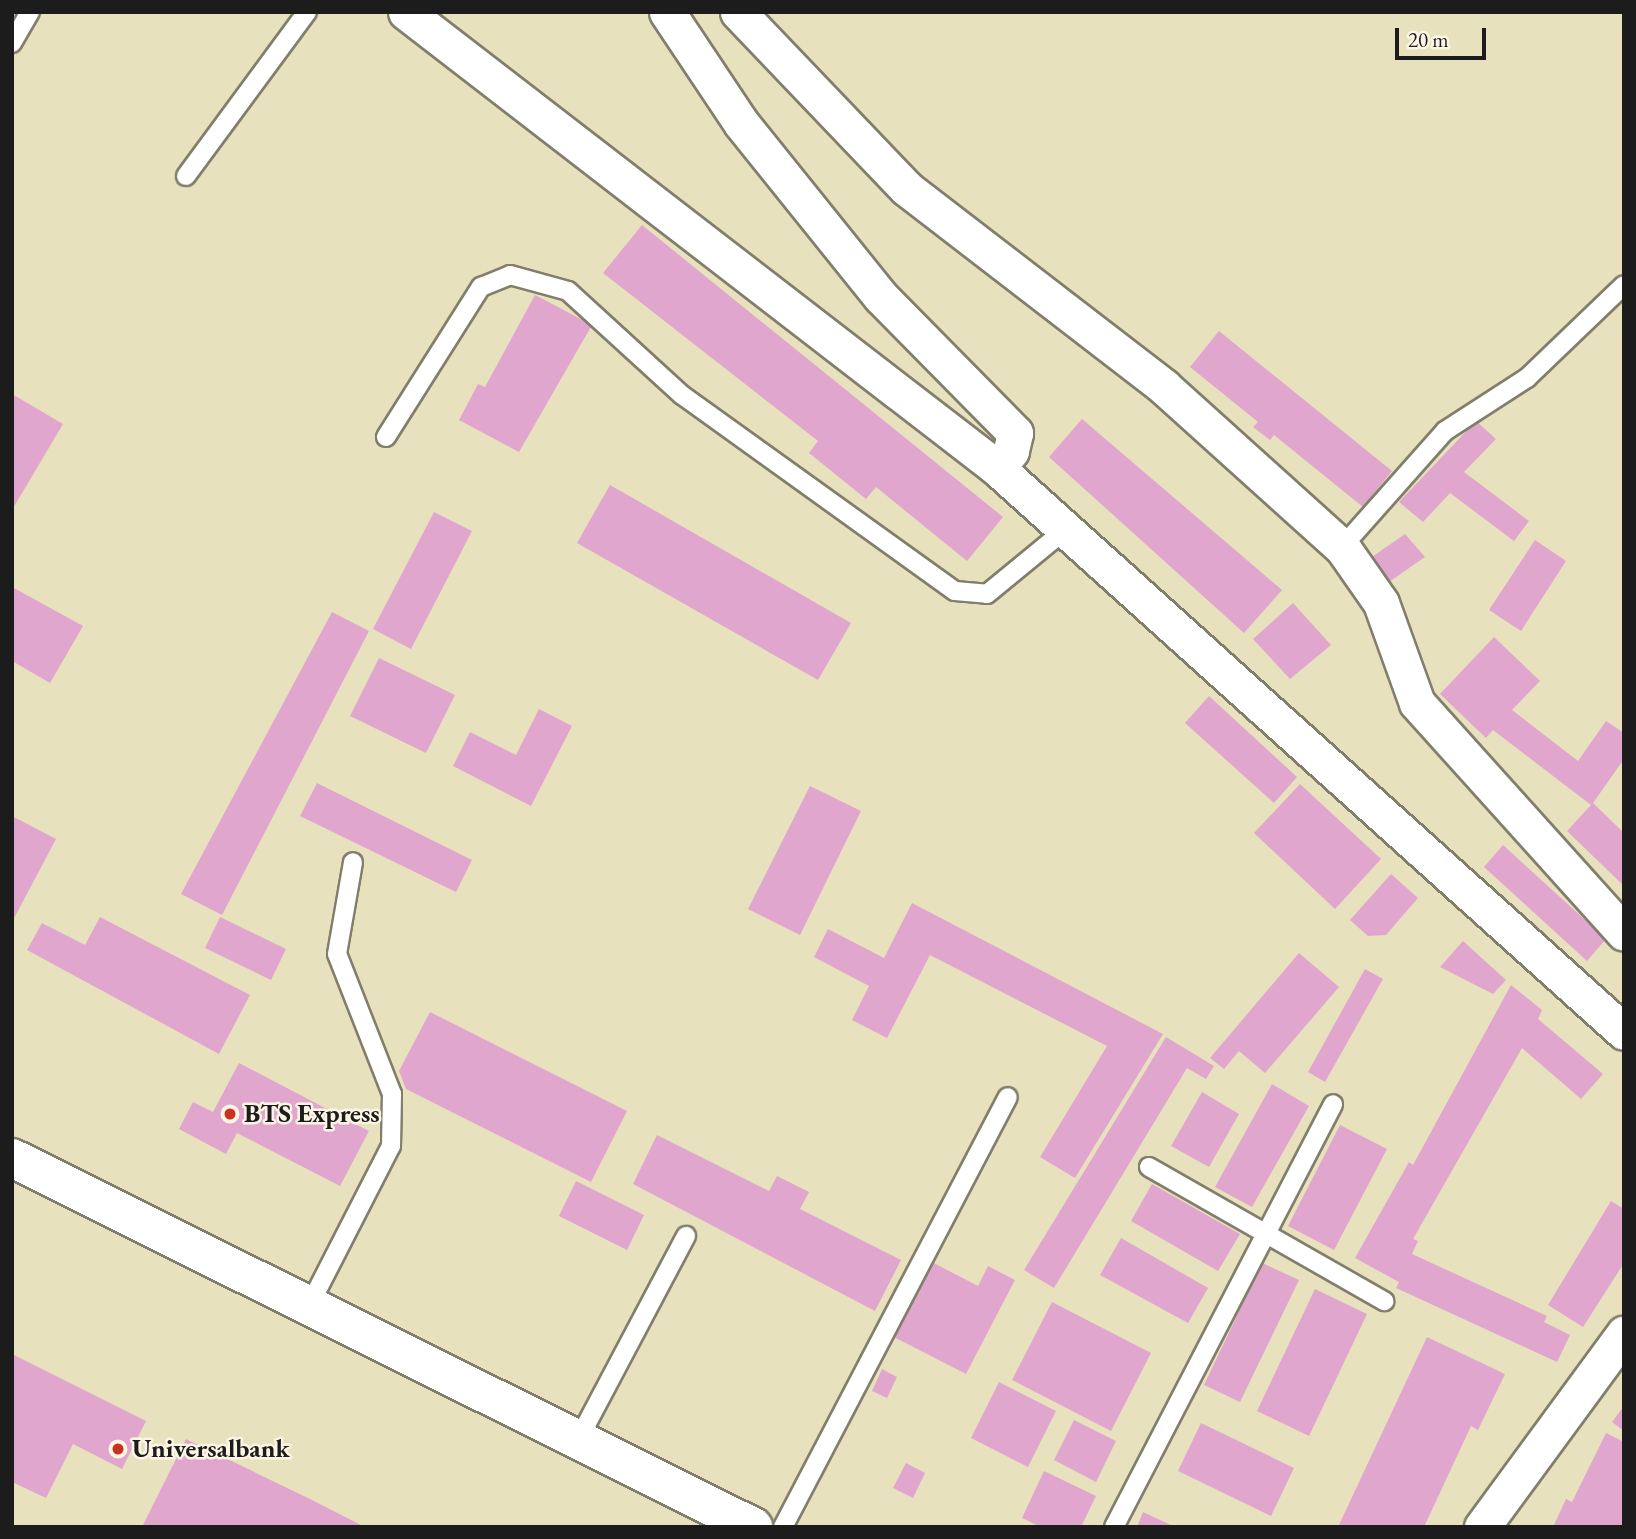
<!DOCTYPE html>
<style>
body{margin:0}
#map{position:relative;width:1636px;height:1539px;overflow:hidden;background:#e8e1bd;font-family:"EB Garamond",serif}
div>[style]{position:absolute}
.building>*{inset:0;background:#e0a6ce}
.roads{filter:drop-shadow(2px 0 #827e6c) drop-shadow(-2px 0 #827e6c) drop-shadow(0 2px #827e6c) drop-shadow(0 -2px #827e6c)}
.lane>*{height:18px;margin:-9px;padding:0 9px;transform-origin:9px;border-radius:9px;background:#fff}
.street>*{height:35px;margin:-17.5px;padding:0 17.5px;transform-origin:17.5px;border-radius:17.5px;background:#fff}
.secondary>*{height:38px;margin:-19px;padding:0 19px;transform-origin:19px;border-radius:19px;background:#fff}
.dots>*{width:19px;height:19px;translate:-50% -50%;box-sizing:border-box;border:4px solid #fcf5e5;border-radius:50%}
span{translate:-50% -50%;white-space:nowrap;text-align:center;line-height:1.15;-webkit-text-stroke:5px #fcf5e5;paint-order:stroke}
.poi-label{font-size:26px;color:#1c1c1c;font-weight:700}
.left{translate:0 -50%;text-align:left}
.frame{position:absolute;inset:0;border:14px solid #1c1c1c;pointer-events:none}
.scale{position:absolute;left:1395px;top:28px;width:91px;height:32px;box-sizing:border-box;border:4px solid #1c1c1c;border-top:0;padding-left:9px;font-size:21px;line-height:24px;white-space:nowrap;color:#1c1c1c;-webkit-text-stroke:5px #fcf5e5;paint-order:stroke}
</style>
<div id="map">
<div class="building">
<div style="clip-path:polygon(642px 225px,1003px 517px,967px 561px,876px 487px,866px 499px,809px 453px,818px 441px,603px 273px)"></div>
<div style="clip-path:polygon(535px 295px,592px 325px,519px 452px,459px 420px,478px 384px,485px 387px)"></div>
<div style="clip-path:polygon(1219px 331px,1392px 471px,1363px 507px,1274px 435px,1270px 440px,1253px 427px,1258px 422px,1190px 367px)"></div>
<div style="clip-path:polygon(12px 394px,63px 424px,12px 510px)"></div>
<div style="clip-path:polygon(1082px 419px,1282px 590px,1244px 633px,1049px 457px)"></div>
<div style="clip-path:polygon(1476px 421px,1496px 439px,1464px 472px,1529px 521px,1514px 541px,1450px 493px,1423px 522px,1399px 502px)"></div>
<div style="clip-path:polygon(610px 485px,851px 623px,818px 680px,577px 543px)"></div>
<div style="clip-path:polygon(434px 512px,472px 531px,411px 649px,373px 629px)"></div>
<div style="clip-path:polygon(1405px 534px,1425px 557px,1386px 584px,1369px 559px)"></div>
<div style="clip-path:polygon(1535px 540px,1566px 561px,1521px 631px,1489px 610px)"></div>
<div style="clip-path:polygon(12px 587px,83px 626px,50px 683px,12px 661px)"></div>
<div style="clip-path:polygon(1293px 603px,1331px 645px,1290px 679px,1253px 639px)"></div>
<div style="clip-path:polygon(332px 612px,369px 631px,222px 915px,181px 894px)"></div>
<div style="clip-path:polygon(1494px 637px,1540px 681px,1512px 710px,1578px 761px,1606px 721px,1624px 733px,1624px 759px,1593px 803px,1624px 833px,1624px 886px,1567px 831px,1591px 805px,1493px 730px,1486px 738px,1440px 694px)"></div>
<div style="clip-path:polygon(379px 658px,455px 695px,426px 753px,350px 716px)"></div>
<div style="clip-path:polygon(1209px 696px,1297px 777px,1274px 803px,1185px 723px)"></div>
<div style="clip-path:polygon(539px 709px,572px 726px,531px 806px,453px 766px,470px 732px,516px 755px)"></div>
<div style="clip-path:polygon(317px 783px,472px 860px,456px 892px,300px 816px)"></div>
<div style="clip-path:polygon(1300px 784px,1381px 859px,1335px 909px,1254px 833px)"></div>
<div style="clip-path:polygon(810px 786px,861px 811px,800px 935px,748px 909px)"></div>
<div style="clip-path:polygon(12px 816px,56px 839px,12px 922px)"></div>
<div style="clip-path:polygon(1503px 845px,1606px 939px,1587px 961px,1484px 867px)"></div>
<div style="clip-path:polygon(1391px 874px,1418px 898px,1386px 935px,1368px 936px,1350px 920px)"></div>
<div style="clip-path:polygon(912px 903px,1163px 1034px,1075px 1178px,1040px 1157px,1107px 1046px,930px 955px,887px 1038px,852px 1020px,869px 986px,814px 957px,828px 929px,884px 958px)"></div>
<div style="clip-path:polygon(100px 917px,250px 995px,219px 1054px,27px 950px,42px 923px,85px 945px)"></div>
<div style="clip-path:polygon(220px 917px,286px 949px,271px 980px,205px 948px)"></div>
<div style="clip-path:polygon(1463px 941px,1506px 980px,1493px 994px,1440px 967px)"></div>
<div style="clip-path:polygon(1299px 953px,1339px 987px,1265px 1073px,1239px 1051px,1224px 1069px,1210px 1058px)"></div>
<div style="clip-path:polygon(1365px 969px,1383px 979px,1325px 1082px,1308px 1072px)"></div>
<div style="clip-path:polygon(1511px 985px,1542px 1010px,1538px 1019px,1603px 1074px,1581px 1099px,1522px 1048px,1413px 1239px,1418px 1241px,1412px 1254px,1547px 1316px,1544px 1322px,1570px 1335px,1557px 1362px,1396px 1288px,1399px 1282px,1355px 1258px,1409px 1162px,1413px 1165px)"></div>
<div style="clip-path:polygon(430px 1012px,627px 1111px,591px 1182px,406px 1089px,399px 1071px)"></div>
<div style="clip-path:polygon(1166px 1037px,1214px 1066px,1206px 1079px,1187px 1068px,1054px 1288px,1024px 1270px)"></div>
<div style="clip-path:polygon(239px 1063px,369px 1131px,340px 1186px,237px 1133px,226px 1154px,179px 1129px,193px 1102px,213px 1112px)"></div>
<div style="clip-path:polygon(1272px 1084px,1309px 1106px,1252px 1207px,1215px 1187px)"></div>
<div style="clip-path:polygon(1202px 1092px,1239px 1114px,1209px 1167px,1171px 1146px)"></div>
<div style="clip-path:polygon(1340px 1125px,1387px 1149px,1334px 1250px,1288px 1226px)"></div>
<div style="clip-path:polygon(657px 1135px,769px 1191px,777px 1176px,809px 1192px,800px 1209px,901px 1260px,875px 1311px,633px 1184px)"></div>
<div style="clip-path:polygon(576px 1181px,644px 1215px,627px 1250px,559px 1216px)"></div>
<div style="clip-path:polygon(1152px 1184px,1240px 1234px,1218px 1271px,1131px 1221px)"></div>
<div style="clip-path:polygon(1611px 1201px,1624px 1209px,1624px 1263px,1583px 1327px,1548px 1305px)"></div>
<div style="clip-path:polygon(1121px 1238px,1208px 1288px,1188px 1323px,1100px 1275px)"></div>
<div style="clip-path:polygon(928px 1260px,978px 1286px,988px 1266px,1015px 1280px,966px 1374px,890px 1335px)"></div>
<div style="clip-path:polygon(1262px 1263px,1299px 1280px,1240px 1402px,1204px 1385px)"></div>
<div style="clip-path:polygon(1315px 1289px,1367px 1314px,1309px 1436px,1257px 1411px)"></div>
<div style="clip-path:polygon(1052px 1302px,1151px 1353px,1111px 1431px,1012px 1380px)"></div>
<div style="clip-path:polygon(1427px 1337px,1505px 1374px,1478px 1430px,1471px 1426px,1424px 1527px,1338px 1527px)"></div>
<div style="clip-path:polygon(12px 1354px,146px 1421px,122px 1469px,73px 1444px,46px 1498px,12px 1482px)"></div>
<div style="clip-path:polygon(882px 1369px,897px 1377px,887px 1398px,872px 1391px)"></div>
<div style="clip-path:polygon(999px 1382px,1056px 1411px,1028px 1467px,971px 1438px)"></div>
<div style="clip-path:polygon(1624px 1406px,1624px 1431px,1612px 1422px)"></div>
<div style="clip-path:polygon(1074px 1420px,1116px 1441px,1096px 1482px,1054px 1460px)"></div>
<div style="clip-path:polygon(1201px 1423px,1294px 1468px,1271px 1516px,1178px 1471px)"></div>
<div style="clip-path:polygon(1606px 1433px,1624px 1442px,1622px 1527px,1553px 1527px,1566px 1499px,1572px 1502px)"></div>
<div style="clip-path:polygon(186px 1439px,310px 1499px,365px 1527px,142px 1527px)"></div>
<div style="clip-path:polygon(906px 1463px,925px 1473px,913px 1498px,893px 1488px)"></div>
<div style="clip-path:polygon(1044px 1471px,1096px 1496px,1081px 1527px,1041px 1527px,1022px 1518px)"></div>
<div style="clip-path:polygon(1143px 1512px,1175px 1527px,1137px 1527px)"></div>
</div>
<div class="roads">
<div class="lane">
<div style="left:12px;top:43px;width:36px;rotate:-60deg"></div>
<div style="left:186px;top:176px;width:204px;rotate:-53.6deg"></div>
<div style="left:386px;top:437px;width:178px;rotate:-57.7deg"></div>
<div style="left:481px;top:287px;width:31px;rotate:-22deg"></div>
<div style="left:510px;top:275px;width:60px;rotate:15.4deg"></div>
<div style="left:568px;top:291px;width:154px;rotate:42.4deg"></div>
<div style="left:682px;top:395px;width:336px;rotate:35.7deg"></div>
<div style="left:955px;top:591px;width:32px;rotate:5deg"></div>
<div style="left:987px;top:594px;width:102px;rotate:-39.4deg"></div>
<div style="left:1342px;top:547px;width:155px;rotate:-48.4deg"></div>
<div style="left:1445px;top:431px;width:98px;rotate:-32.9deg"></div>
<div style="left:1527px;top:378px;width:134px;rotate:-43.8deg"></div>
<div style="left:1149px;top:1167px;width:271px;rotate:29.7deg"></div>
<div style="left:308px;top:1308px;width:182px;rotate:-62.9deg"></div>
<div style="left:391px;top:1146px;width:52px;rotate:-88.9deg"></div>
<div style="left:392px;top:1094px;width:150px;rotate:-111.4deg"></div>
<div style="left:337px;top:954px;width:93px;rotate:-80.1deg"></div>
<div style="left:578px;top:1440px;width:231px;rotate:-62.1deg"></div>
<div style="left:783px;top:1527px;width:485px;rotate:-62.4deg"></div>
<div style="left:1114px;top:1527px;width:476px;rotate:-62.6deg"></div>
</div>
<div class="street">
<div style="left:406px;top:12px;width:746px;rotate:37.65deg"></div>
<div style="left:997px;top:468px;width:843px;rotate:41.97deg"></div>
<div style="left:667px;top:12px;width:133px;rotate:56.3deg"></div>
<div style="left:741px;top:123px;width:223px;rotate:51.2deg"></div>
<div style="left:881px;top:297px;width:191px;rotate:45.4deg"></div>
<div style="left:1015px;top:433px;width:18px;rotate:103deg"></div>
<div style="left:1011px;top:451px;width:22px;rotate:129deg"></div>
<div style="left:738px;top:12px;width:243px;rotate:46.3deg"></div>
<div style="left:906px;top:188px;width:326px;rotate:37.6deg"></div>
<div style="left:1164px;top:387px;width:239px;rotate:42deg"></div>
<div style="left:1342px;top:547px;width:68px;rotate:55.1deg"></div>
<div style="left:1381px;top:603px;width:106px;rotate:70.2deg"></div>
<div style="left:1417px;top:703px;width:309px;rotate:48deg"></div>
<div style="left:1482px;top:1527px;width:240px;rotate:-53.7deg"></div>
</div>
<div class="secondary">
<div style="left:12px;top:1158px;width:828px;rotate:26.47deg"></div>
</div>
</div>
<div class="dots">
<div style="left:230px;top:1114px;background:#c8321e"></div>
<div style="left:118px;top:1449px;background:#c8321e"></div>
</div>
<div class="poi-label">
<span class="left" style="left:244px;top:1114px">BTS Express</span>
<span class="left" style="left:132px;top:1449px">Universalbank</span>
</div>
<div class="frame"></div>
<div class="scale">20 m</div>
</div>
